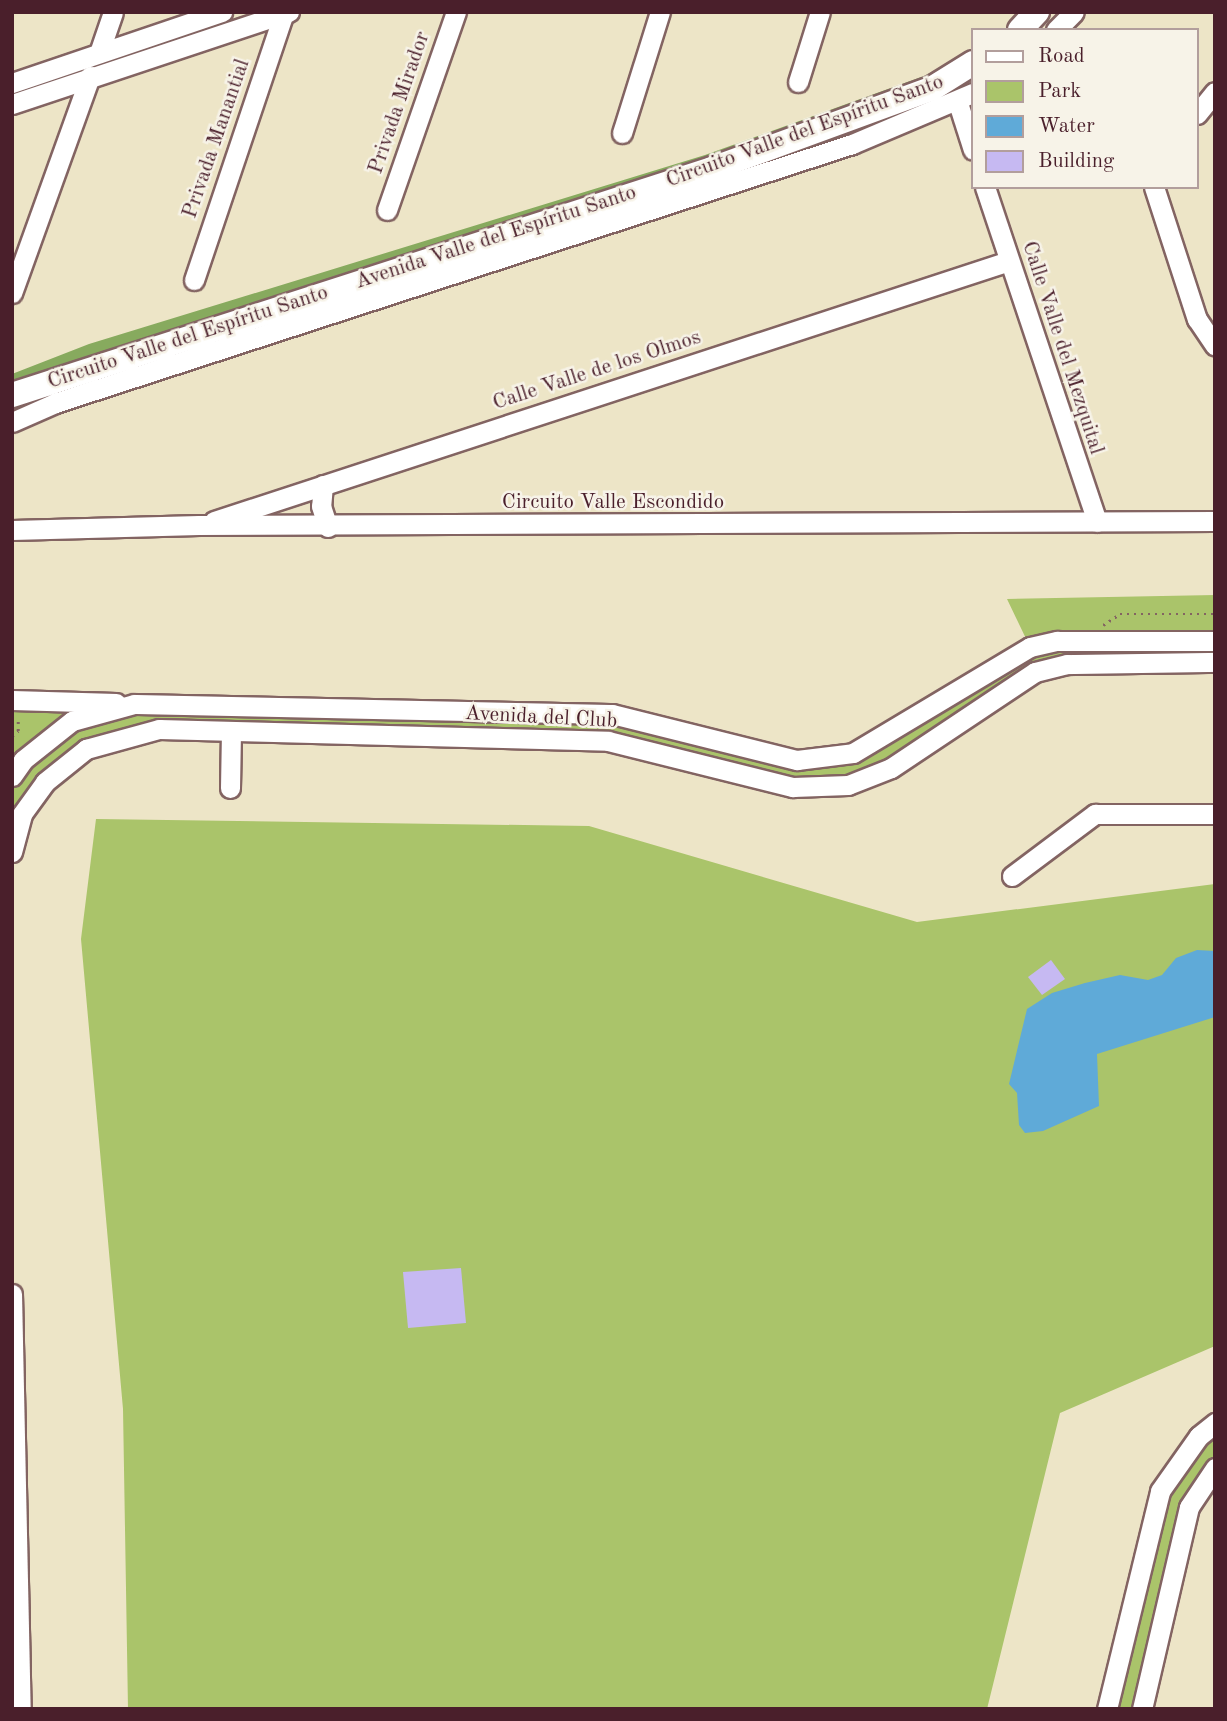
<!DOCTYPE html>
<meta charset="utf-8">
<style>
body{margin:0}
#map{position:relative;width:1227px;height:1721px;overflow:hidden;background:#ede5c7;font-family:"Old Standard TT",serif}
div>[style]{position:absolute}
.green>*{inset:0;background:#aac46a}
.forest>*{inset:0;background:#87aa5e}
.water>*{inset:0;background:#5faad8}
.building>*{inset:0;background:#c6b9f2}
.path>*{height:2.5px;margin-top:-1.25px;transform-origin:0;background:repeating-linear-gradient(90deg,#836462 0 2px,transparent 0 7px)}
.roads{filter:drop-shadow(2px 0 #836462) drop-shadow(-2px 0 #836462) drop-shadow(0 2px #836462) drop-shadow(0 -2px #836462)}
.minor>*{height:19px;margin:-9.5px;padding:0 9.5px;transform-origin:9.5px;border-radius:9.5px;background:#fff}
.major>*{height:24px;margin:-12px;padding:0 12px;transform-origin:12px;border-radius:12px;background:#fff}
span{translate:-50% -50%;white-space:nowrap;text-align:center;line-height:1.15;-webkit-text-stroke:5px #f7f3e8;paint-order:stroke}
.street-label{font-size:21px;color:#4a1f2b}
.frame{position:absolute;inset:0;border:14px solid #4a1f2b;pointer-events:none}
.legend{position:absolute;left:971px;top:28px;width:228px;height:161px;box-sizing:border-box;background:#f7f3e8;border:2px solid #b29e9c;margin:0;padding:9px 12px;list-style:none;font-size:21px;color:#4a1f2b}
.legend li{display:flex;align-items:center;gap:14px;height:35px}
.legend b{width:35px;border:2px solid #b29e9c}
</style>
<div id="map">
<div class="green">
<div style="clip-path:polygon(1215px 595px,1215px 662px,1067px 664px,891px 768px,793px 787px,608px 741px,159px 729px,86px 749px,45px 782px,12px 852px,12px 700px,611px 714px,797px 760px,853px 753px,1030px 647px,1007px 599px)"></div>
<div style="clip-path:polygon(96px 819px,589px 826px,917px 922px,1215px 884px,1215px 1346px,1060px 1413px,987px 1709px,128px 1709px,123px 1409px,81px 939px)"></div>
<div style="clip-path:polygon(1215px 1423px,1215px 1468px,1189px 1507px,1142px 1709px,1106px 1709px,1160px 1491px)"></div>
</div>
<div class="forest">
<div style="clip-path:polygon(973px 52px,973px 70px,12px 395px,12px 374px,89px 344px,705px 155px,924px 76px)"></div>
</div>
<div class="water">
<div style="clip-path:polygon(1197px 950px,1215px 951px,1215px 1017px,1097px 1054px,1099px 1106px,1043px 1131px,1025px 1133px,1019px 1125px,1017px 1093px,1009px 1084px,1027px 1009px,1052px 993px,1085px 983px,1120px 975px,1148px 980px,1162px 975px,1176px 958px)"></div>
</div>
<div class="building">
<div style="clip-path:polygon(1051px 960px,1065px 979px,1042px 995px,1028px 977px)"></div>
<div style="clip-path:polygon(461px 1268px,466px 1323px,408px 1328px,403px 1272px)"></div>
</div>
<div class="path">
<div style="left:1103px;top:625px;width:20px;rotate:-33deg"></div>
<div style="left:1120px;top:614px;width:95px"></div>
<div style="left:12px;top:736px;width:8px;rotate:-40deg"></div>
<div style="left:18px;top:731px;width:13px;rotate:-90deg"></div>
</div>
<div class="roads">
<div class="minor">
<div style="left:1056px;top:30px;width:25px;rotate:-45deg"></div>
<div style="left:99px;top:53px;width:43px;rotate:-71.1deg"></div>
<div style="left:798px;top:82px;width:73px;rotate:-72.6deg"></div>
<div style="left:12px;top:83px;width:222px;rotate:-18.7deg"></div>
<div style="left:958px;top:103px;width:49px;rotate:72.3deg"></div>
<div style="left:12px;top:104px;width:292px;rotate:-18.4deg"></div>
<div style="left:1197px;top:114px;width:28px;rotate:-51deg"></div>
<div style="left:622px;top:133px;width:127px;rotate:-72.6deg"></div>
<div style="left:985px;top:187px;width:353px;rotate:71.5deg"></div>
<div style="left:1154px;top:187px;width:139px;rotate:72deg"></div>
<div style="left:1197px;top:319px;width:32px;rotate:56deg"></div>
<div style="left:387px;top:210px;width:210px;rotate:-70.8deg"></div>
<div style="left:194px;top:280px;width:283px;rotate:-71.4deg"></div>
<div style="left:12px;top:293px;width:231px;rotate:-70.2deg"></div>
<div style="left:12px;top:422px;width:47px;rotate:-23.8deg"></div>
<div style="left:55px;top:403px;width:838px;rotate:-18deg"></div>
<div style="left:852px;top:144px;width:131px;rotate:-22.9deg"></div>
<div style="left:323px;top:485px;width:21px;rotate:95deg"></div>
<div style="left:321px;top:506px;width:22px;rotate:72deg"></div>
<div style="left:214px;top:521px;width:836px;rotate:-18.11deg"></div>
<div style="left:12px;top:530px;width:187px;rotate:-1.5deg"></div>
<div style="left:199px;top:525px;width:1016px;rotate:-0.23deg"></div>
<div style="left:12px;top:700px;width:104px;rotate:1.7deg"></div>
<div style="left:12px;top:776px;width:19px;rotate:-55deg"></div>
<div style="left:23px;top:760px;width:63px;rotate:-38.5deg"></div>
<div style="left:72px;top:721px;width:64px;rotate:-15.3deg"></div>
<div style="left:134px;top:704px;width:478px;rotate:1.2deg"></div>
<div style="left:612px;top:714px;width:191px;rotate:14deg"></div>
<div style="left:797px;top:760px;width:56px;rotate:-7.1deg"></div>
<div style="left:853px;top:753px;width:206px;rotate:-30.9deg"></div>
<div style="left:1030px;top:647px;width:28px;rotate:-13deg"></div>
<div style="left:1057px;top:641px;width:158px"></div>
<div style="left:230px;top:788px;width:57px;rotate:-89deg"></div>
<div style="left:12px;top:852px;width:39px;rotate:-75deg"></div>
<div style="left:22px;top:814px;width:39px;rotate:-54deg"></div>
<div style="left:45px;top:782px;width:53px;rotate:-38.8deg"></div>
<div style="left:86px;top:749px;width:76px;rotate:-15.3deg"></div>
<div style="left:159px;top:729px;width:449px;rotate:1.5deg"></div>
<div style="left:608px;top:741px;width:191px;rotate:14deg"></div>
<div style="left:793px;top:787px;width:55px;rotate:-2.1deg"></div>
<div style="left:848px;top:785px;width:46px;rotate:-21.6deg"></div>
<div style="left:891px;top:768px;width:173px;rotate:-33.7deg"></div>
<div style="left:1035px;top:672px;width:33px;rotate:-14deg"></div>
<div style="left:1067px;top:664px;width:148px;rotate:-0.8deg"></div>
<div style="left:1012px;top:876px;width:104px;rotate:-36.8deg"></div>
<div style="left:1095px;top:814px;width:120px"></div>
<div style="left:12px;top:1294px;width:415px;rotate:88.8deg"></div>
<div style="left:1107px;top:1709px;width:224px;rotate:-76.3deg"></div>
<div style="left:1160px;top:1491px;width:67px;rotate:-54.7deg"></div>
<div style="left:1199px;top:1436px;width:21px;rotate:-39deg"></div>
<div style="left:1142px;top:1709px;width:207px;rotate:-76.9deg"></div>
<div style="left:1189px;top:1507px;width:47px;rotate:-56.3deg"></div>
</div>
<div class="major">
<div style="left:1020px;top:30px;width:25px;rotate:-47deg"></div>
<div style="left:12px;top:395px;width:736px;rotate:-17.89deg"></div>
<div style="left:712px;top:169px;width:235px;rotate:-20.1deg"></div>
<div style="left:933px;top:88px;width:47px;rotate:-32deg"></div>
</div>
</div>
<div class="street-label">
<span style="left:400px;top:103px;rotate:-71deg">Privada Mirador</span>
<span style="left:805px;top:132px;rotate:-20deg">Circuito Valle del Espíritu Santo</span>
<span style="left:217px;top:139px;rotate:-71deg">Privada Manantial</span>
<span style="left:496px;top:238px;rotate:-18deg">Avenida Valle del Espíritu Santo</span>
<span style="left:188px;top:338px;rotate:-18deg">Circuito Valle del Espíritu Santo</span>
<span style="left:1062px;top:348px;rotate:72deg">Calle Valle del Mezquital</span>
<span style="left:597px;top:371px;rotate:-18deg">Calle Valle de los Olmos</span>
<span style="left:613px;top:503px">Circuito Valle Escondido</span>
<span style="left:541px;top:718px;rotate:3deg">Avenida del Club</span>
</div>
<div class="frame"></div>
<ul class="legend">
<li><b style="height:9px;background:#fff"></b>Road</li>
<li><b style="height:19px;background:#aac46a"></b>Park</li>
<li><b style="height:19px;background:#5faad8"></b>Water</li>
<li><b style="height:19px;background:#c6b9f2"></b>Building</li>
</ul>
</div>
